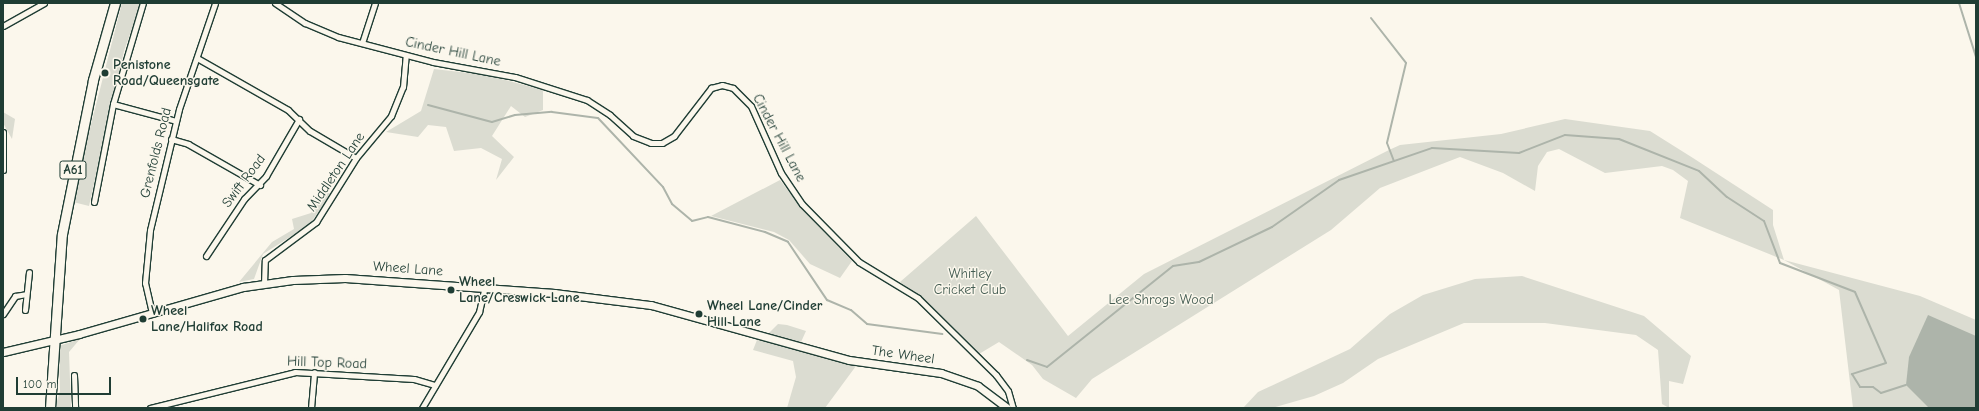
<!DOCTYPE html>
<style>
body{margin:0}
#map{position:relative;width:1979px;height:411px;overflow:hidden;background:#fbf7ec;font-family:"Comic Neue",sans-serif}
div>[style]{position:absolute}
.green>*{inset:0;background:#dbdcd1}
.water>*{inset:0;background:#adb4aa}
.stream>*{height:2px;margin:-1px;padding:0 1px;transform-origin:1px;border-radius:1px;background:#adb4aa}
.roads{filter:drop-shadow(1px 0 #1f3d34) drop-shadow(-1px 0 #1f3d34) drop-shadow(0 1px #1f3d34) drop-shadow(0 -1px #1f3d34)}
.street>*{height:5px;margin:-2.5px;padding:0 2.5px;transform-origin:2.5px;border-radius:2.5px;background:#fbf7ec}
.secondary>*{height:7px;margin:-3.5px;padding:0 3.5px;transform-origin:3.5px;border-radius:3.5px;background:#fbf7ec}
.highway>*{height:9px;margin:-4.5px;padding:0 4.5px;transform-origin:4.5px;border-radius:4.5px;background:#fbf7ec}
.dots>*{width:11px;height:11px;translate:-50% -50%;box-sizing:border-box;border:2px solid #fbf7ec;border-radius:50%}
span{translate:-50% -50%;white-space:nowrap;text-align:center;line-height:1.15;-webkit-text-stroke:3px #fbf7ec;paint-order:stroke}
.shield-label span{padding:1px 3px;background:#fbf7ec;border:1px solid;border-radius:3px;-webkit-text-stroke-width:0}
.shield-label{font-size:13px;color:#1f3d34;font-weight:700}
.street-label{font-size:14px;color:#1f3d34}
.poi-label{font-size:14px;color:#1f3d34;font-weight:700}
.left{translate:0 -50%;text-align:left}
.park-label{font-size:14px;color:#455d53}
.frame{position:absolute;inset:0;border:4px solid #1f3d34;pointer-events:none}
.scale{position:absolute;left:16px;top:377px;width:95px;height:18px;box-sizing:border-box;border:2px solid #1f3d34;border-top:0;padding-left:5px;font-size:12px;line-height:14px;white-space:nowrap;color:#1f3d34;-webkit-text-stroke:3px #fbf7ec;paint-order:stroke}
</style>
<div id="map">
<div class="green">
<div style="clip-path:polygon(122px 3px,141px 3px,124px 51px,89px 206px,73px 202px,74px 191px)"></div>
<div style="clip-path:polygon(434px 69px,486px 75px,543px 90px,543px 110px,525px 117px,511px 106px,492px 136px,514px 157px,496px 180px,502px 159px,481px 148px,454px 151px,446px 127px,428px 125px,418px 137px,386px 132px,421px 111px)"></div>
<div style="clip-path:polygon(3px 112px,15px 119px,12px 139px,3px 123px)"></div>
<div style="clip-path:polygon(1565px 119px,1650px 131px,1693px 158px,1773px 210px,1773px 225px,1784px 260px,1920px 296px,1976px 320px,1976px 408px,1853px 408px,1839px 290px,1784px 260px,1680px 218px,1688px 181px,1673px 170px,1662px 166px,1605px 173px,1559px 149px,1547px 152px,1538px 166px,1535px 191px,1503px 173px,1460px 157px,1380px 188px,1331px 230px,1092px 379px,1076px 398px,1043px 379px,1032px 365px,999px 342px,979px 354px,930px 305px,900px 282px,976px 216px,1068px 336px,1144px 274px,1389px 150px,1400px 145px,1501px 134px)"></div>
<div style="clip-path:polygon(780px 180px,803px 210px,852px 261px,840px 278px,810px 264px,789px 240px,774px 232px,711px 216px)"></div>
<div style="clip-path:polygon(326px 193px,330px 193px,324px 204px,309px 225px,263px 254px,254px 279px,239px 282px,272px 242px,294px 229px,292px 219px,311px 213px)"></div>
<div style="clip-path:polygon(1522px 276px,1644px 316px,1691px 356px,1683px 384px,1669px 381px,1669px 408px,1662px 404px,1658px 350px,1636px 335px,1545px 323px,1464px 323px,1378px 359px,1343px 383px,1314px 396px,1272px 408px,1243px 408px,1258px 392px,1350px 349px,1390px 314px,1423px 295px,1475px 279px)"></div>
<div style="clip-path:polygon(778px 324px,787px 325px,806px 331px,801px 342px,768px 334px)"></div>
<div style="clip-path:polygon(80px 339px,69px 352px,71px 408px,55px 408px,60px 391px,59px 346px)"></div>
<div style="clip-path:polygon(757px 340px,798px 348px,856px 366px,825px 408px,787px 408px,796px 377px,793px 361px,753px 350px)"></div>
</div>
<div class="water">
<div style="clip-path:polygon(1928px 315px,1976px 336px,1976px 408px,1929px 408px,1906px 385px,1909px 357px)"></div>
</div>
<div class="stream">
<div style="left:1959px;top:3px;width:57px;rotate:72.5deg"></div>
<div style="left:1371px;top:18px;width:57px;rotate:52.1deg"></div>
<div style="left:1406px;top:63px;width:82px;rotate:103.4deg"></div>
<div style="left:1387px;top:143px;width:19px;rotate:69deg"></div>
<div style="left:428px;top:105px;width:66px;rotate:14.9deg"></div>
<div style="left:492px;top:122px;width:24px;rotate:-17deg"></div>
<div style="left:515px;top:115px;width:37px;rotate:-5deg"></div>
<div style="left:552px;top:112px;width:46px;rotate:7.4deg"></div>
<div style="left:598px;top:118px;width:95px;rotate:46.7deg"></div>
<div style="left:663px;top:187px;width:19px;rotate:62deg"></div>
<div style="left:672px;top:204px;width:26px;rotate:40deg"></div>
<div style="left:692px;top:221px;width:16px;rotate:-14deg"></div>
<div style="left:708px;top:217px;width:59px;rotate:14.7deg"></div>
<div style="left:765px;top:232px;width:25px;rotate:23deg"></div>
<div style="left:788px;top:242px;width:70px;rotate:56.1deg"></div>
<div style="left:827px;top:300px;width:26px;rotate:23deg"></div>
<div style="left:851px;top:310px;width:21px;rotate:41deg"></div>
<div style="left:867px;top:324px;width:76px;rotate:7.6deg"></div>
<div style="left:1027px;top:360px;width:21px;rotate:19deg"></div>
<div style="left:1047px;top:367px;width:161px;rotate:-38.7deg"></div>
<div style="left:1173px;top:266px;width:26px;rotate:-9deg"></div>
<div style="left:1199px;top:262px;width:81px;rotate:-25.6deg"></div>
<div style="left:1272px;top:227px;width:82px;rotate:-35deg"></div>
<div style="left:1339px;top:180px;width:98px;rotate:-19deg"></div>
<div style="left:1432px;top:148px;width:87px;rotate:3.3deg"></div>
<div style="left:1519px;top:153px;width:49px;rotate:-21.4deg"></div>
<div style="left:1565px;top:135px;width:54px;rotate:4.2deg"></div>
<div style="left:1619px;top:139px;width:86px;rotate:21.8deg"></div>
<div style="left:1699px;top:171px;width:38px;rotate:43deg"></div>
<div style="left:1727px;top:197px;width:44px;rotate:33deg"></div>
<div style="left:1764px;top:221px;width:45px;rotate:69.1deg"></div>
<div style="left:1780px;top:263px;width:80px;rotate:21.1deg"></div>
<div style="left:1855px;top:292px;width:77px;rotate:66.4deg"></div>
<div style="left:1886px;top:363px;width:36px;rotate:162deg"></div>
<div style="left:1852px;top:374px;width:15px;rotate:58deg"></div>
<div style="left:1860px;top:387px;width:13px"></div>
<div style="left:1873px;top:387px;width:10px;rotate:37deg"></div>
<div style="left:1881px;top:393px;width:26px;rotate:-18deg"></div>
</div>
<div class="roads">
<div class="street">
<div style="left:275px;top:3px;width:36px;rotate:34deg"></div>
<div style="left:305px;top:23px;width:36px;rotate:23deg"></div>
<div style="left:338px;top:37px;width:98px;rotate:14.7deg"></div>
<div style="left:433px;top:62px;width:83px;rotate:10.4deg"></div>
<div style="left:515px;top:77px;width:76px;rotate:17.7deg"></div>
<div style="left:587px;top:100px;width:27px;rotate:33deg"></div>
<div style="left:610px;top:115px;width:31px;rotate:42deg"></div>
<div style="left:633px;top:136px;width:19px;rotate:21deg"></div>
<div style="left:651px;top:143px;width:11px"></div>
<div style="left:662px;top:143px;width:14px;rotate:-30deg"></div>
<div style="left:674px;top:136px;width:61px;rotate:-52.4deg"></div>
<div style="left:711px;top:88px;width:11px;rotate:-15deg"></div>
<div style="left:722px;top:85px;width:11px;rotate:15deg"></div>
<div style="left:733px;top:88px;width:25px;rotate:45deg"></div>
<div style="left:751px;top:106px;width:73px;rotate:65.9deg"></div>
<div style="left:781px;top:173px;width:37px;rotate:56deg"></div>
<div style="left:802px;top:204px;width:81px;rotate:45.5deg"></div>
<div style="left:859px;top:262px;width:69px;rotate:31.4deg"></div>
<div style="left:918px;top:298px;width:110px;rotate:44.6deg"></div>
<div style="left:996px;top:375px;width:20px;rotate:53deg"></div>
<div style="left:1008px;top:391px;width:18px;rotate:74deg"></div>
<div style="left:3px;top:26px;width:47px;rotate:-29.3deg"></div>
<div style="left:362px;top:43px;width:42px;rotate:-72deg"></div>
<div style="left:197px;top:58px;width:105px;rotate:29.7deg"></div>
<div style="left:288px;top:110px;width:30px;rotate:44deg"></div>
<div style="left:310px;top:131px;width:53px;rotate:30.4deg"></div>
<div style="left:113px;top:104px;width:65px;rotate:15.1deg"></div>
<div style="left:3px;top:132px;width:38px;rotate:90deg"></div>
<div style="left:171px;top:139px;width:18px;rotate:16deg"></div>
<div style="left:188px;top:144px;width:83px;rotate:29.7deg"></div>
<div style="left:94px;top:202px;width:100px;rotate:-79deg"></div>
<div style="left:113px;top:104px;width:105px;rotate:-73.5deg"></div>
<div style="left:206px;top:256px;width:69px;rotate:-56.3deg"></div>
<div style="left:244px;top:199px;width:32px;rotate:-46deg"></div>
<div style="left:266px;top:176px;width:66px;rotate:-59.9deg"></div>
<div style="left:264px;top:284px;width:24px;rotate:-88deg"></div>
<div style="left:265px;top:260px;width:64px;rotate:-36.7deg"></div>
<div style="left:316px;top:222px;width:75px;rotate:-58deg"></div>
<div style="left:356px;top:158px;width:55px;rotate:-50.2deg"></div>
<div style="left:391px;top:116px;width:31px;rotate:-68deg"></div>
<div style="left:403px;top:87px;width:32px;rotate:-85deg"></div>
<div style="left:25px;top:310px;width:38px;rotate:-84deg"></div>
<div style="left:152px;top:313px;width:31px;rotate:-103deg"></div>
<div style="left:145px;top:283px;width:53px;rotate:-84.6deg"></div>
<div style="left:150px;top:230px;width:124px;rotate:-76.5deg"></div>
<div style="left:179px;top:109px;width:112px;rotate:-71.2deg"></div>
<div style="left:3px;top:314px;width:22px;rotate:-56deg"></div>
<div style="left:15px;top:296px;width:11px;rotate:-10deg"></div>
<div style="left:74px;top:375px;width:33px;rotate:88deg"></div>
<div style="left:150px;top:408px;width:149px;rotate:-13.9deg"></div>
<div style="left:295px;top:372px;width:119px;rotate:3.4deg"></div>
<div style="left:414px;top:379px;width:22px;rotate:16deg"></div>
<div style="left:311px;top:408px;width:36px;rotate:-85deg"></div>
<div style="left:422px;top:408px;width:112px;rotate:-59.3deg"></div>
<div style="left:479px;top:312px;width:26px;rotate:-77deg"></div>
</div>
<div class="secondary">
<div style="left:3px;top:352px;width:78px;rotate:-13.3deg"></div>
<div style="left:79px;top:334px;width:171px;rotate:-16deg"></div>
<div style="left:243px;top:287px;width:50px;rotate:-8deg"></div>
<div style="left:293px;top:280px;width:52px;rotate:-2.2deg"></div>
<div style="left:345px;top:278px;width:210px;rotate:4.1deg"></div>
<div style="left:554px;top:293px;width:98px;rotate:7.1deg"></div>
<div style="left:651px;top:305px;width:205px;rotate:15.5deg"></div>
<div style="left:849px;top:360px;width:93px;rotate:8deg"></div>
<div style="left:941px;top:373px;width:39px;rotate:19deg"></div>
<div style="left:978px;top:386px;width:36px;rotate:37deg"></div>
</div>
<div class="highway">
<div style="left:50px;top:408px;width:174px;rotate:-86.1deg"></div>
<div style="left:62px;top:234px;width:157px;rotate:-78.6deg"></div>
<div style="left:93px;top:80px;width:80px;rotate:-74.1deg"></div>
</div>
</div>
<div class="dots">
<div style="left:105px;top:73px;background:#1f3d34"></div>
<div style="left:451px;top:290px;background:#1f3d34"></div>
<div style="left:699px;top:314px;background:#1f3d34"></div>
<div style="left:143px;top:319px;background:#1f3d34"></div>
</div>
<div class="shield-label">
<span style="left:73px;top:170px">A61</span>
</div>
<div class="street-label">
<span style="left:453px;top:52px;rotate:12deg">Cinder Hill Lane</span>
<span style="left:779px;top:138px;rotate:62deg">Cinder Hill Lane</span>
<span style="left:156px;top:153px;rotate:-76deg">Grenfolds Road</span>
<span style="left:336px;top:172px;rotate:-56deg">Middleton Lane</span>
<span style="left:244px;top:181px;rotate:-53deg">Swift Road</span>
<span style="left:408px;top:269px;rotate:4deg">Wheel Lane</span>
<span style="left:903px;top:355px;rotate:8deg">The Wheel</span>
<span style="left:327px;top:363px;rotate:2deg">Hill Top Road</span>
</div>
<div class="poi-label">
<span class="left" style="left:113px;top:73px">Penistone<br>Road/Queensgate</span>
<span class="left" style="left:459px;top:290px">Wheel<br>Lane/Creswick Lane</span>
<span class="left" style="left:707px;top:314px">Wheel Lane/Cinder<br>Hill Lane</span>
<span class="left" style="left:151px;top:319px">Wheel<br>Lane/Halifax Road</span>
</div>
<div class="park-label">
<span style="left:970px;top:282px">Whitley<br>Cricket Club</span>
<span style="left:1161px;top:300px">Lee Shrogs Wood</span>
</div>
<div class="frame"></div>
<div class="scale">100 m</div>
</div>
